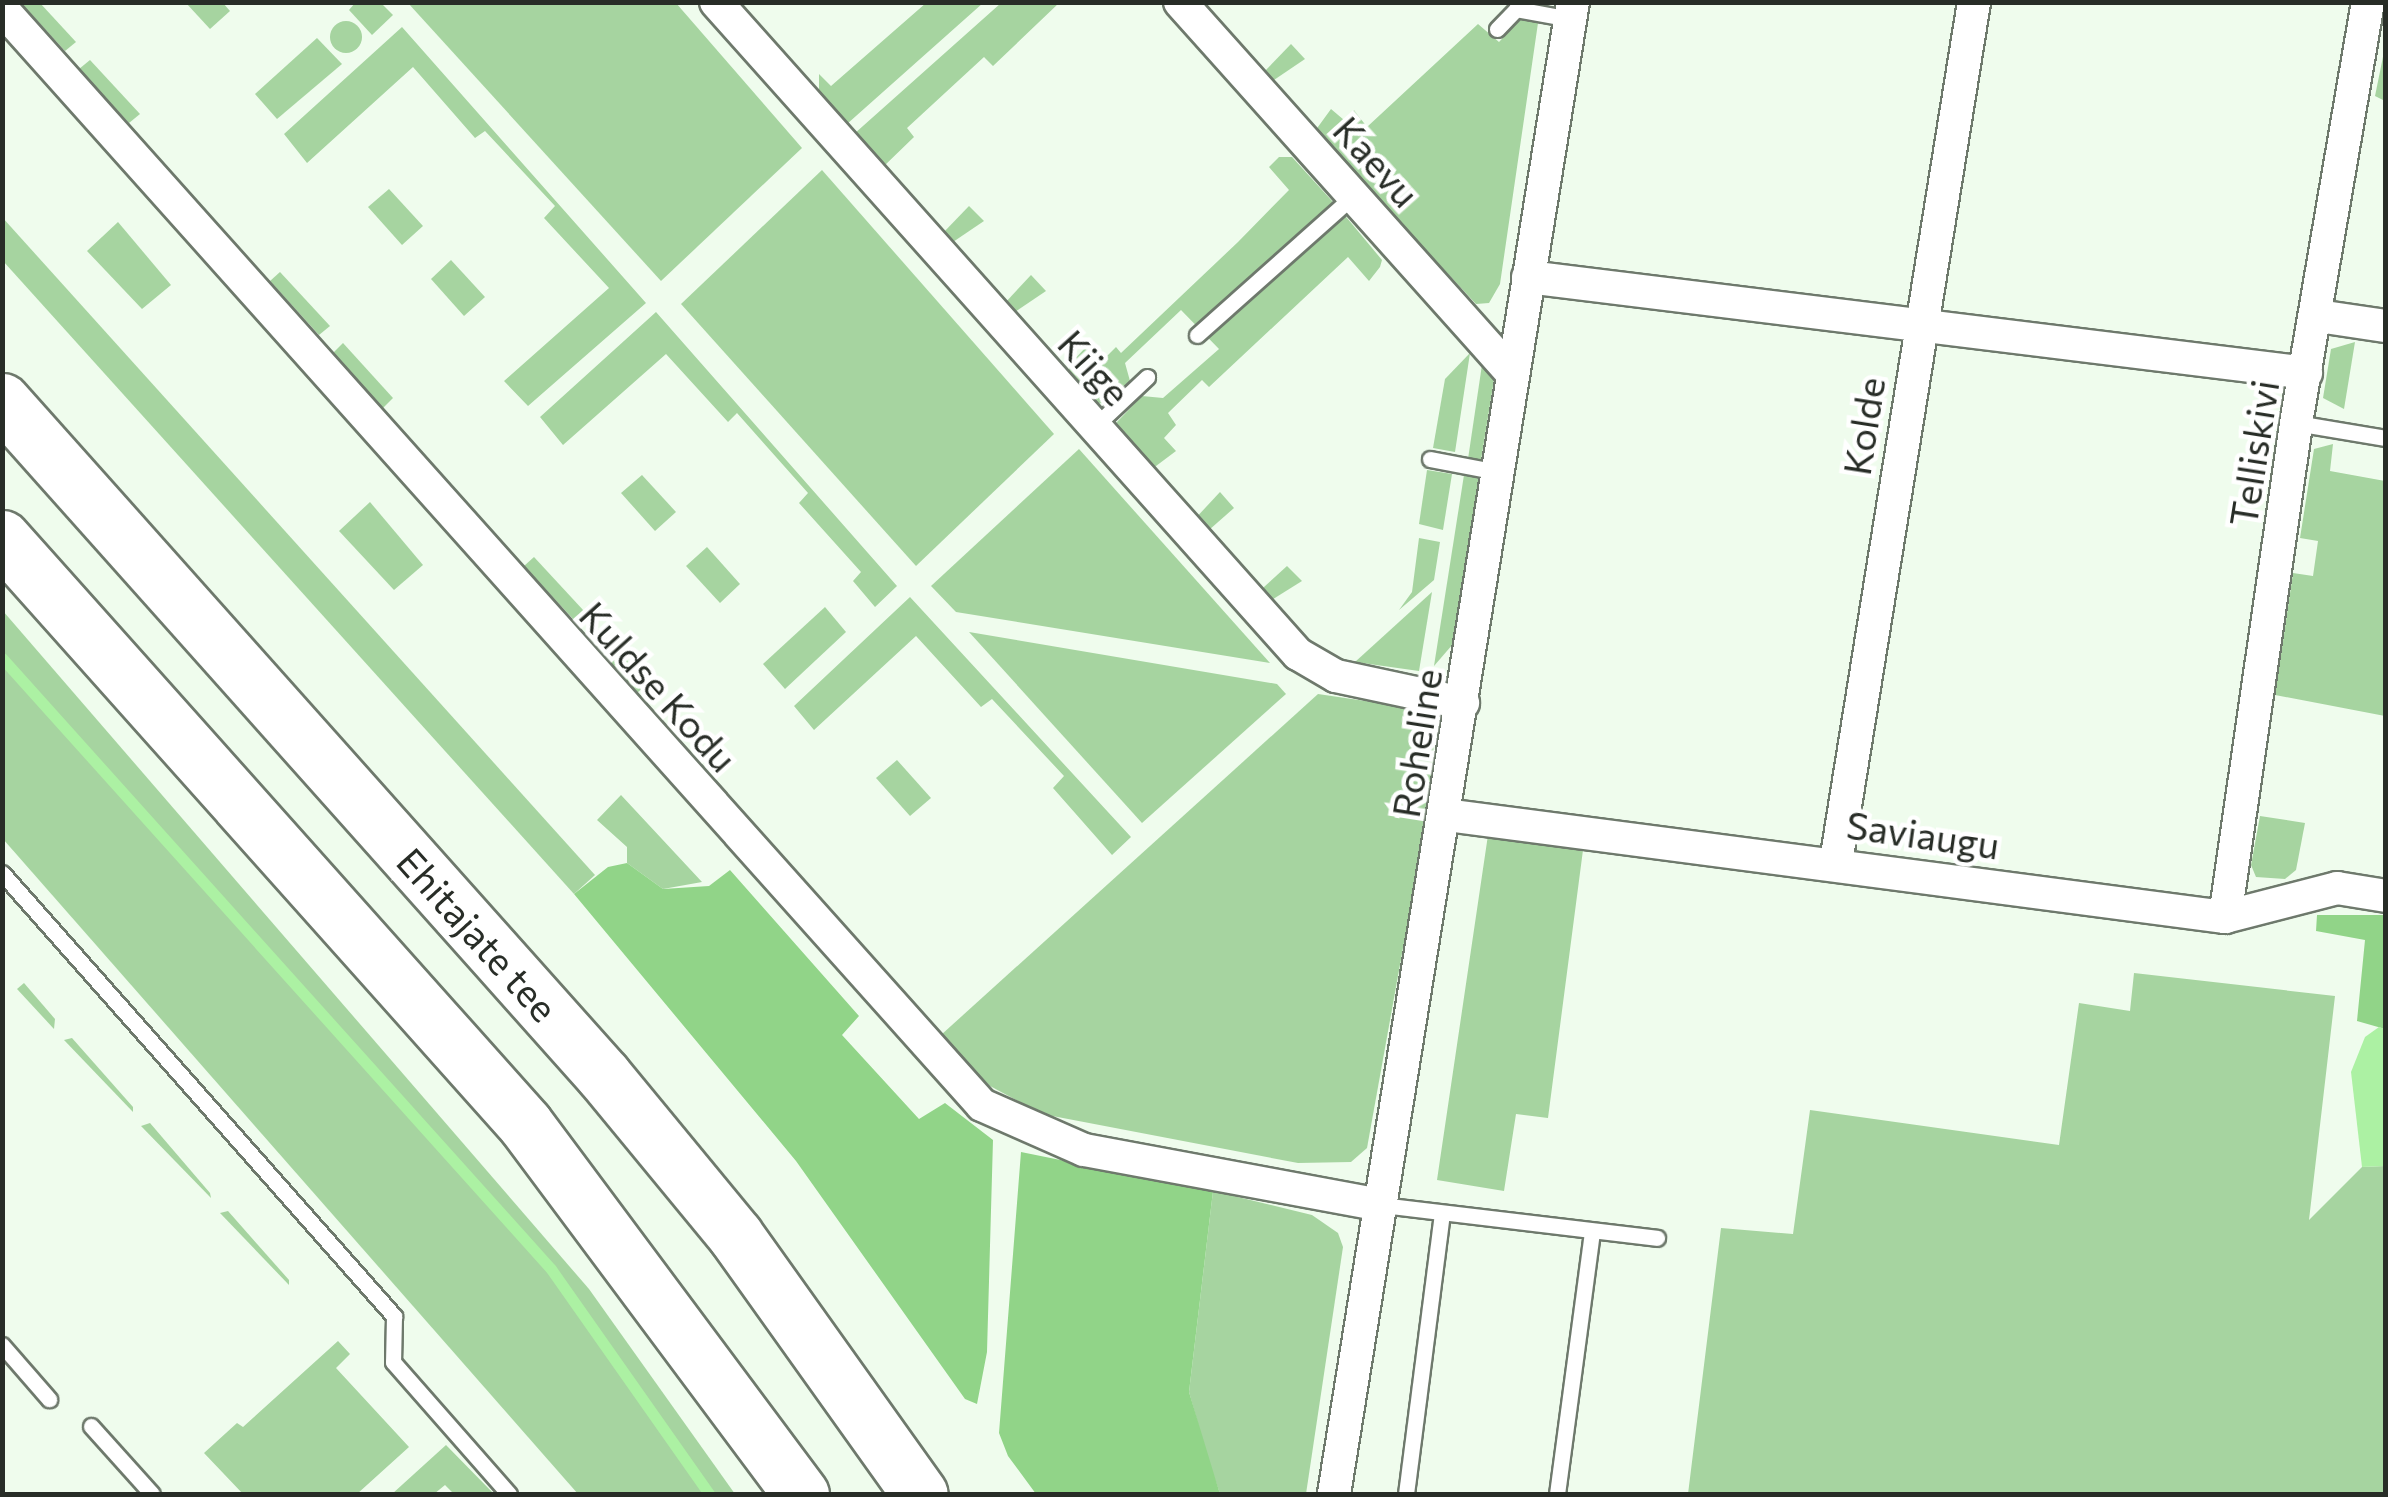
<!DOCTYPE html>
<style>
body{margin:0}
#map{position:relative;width:2388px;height:1497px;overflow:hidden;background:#effced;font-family:Commissioner,sans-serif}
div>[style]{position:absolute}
.green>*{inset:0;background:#a6d4a0}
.round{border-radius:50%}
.forest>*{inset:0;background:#91d488}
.water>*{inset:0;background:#acf1a3}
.stream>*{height:11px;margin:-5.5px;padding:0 5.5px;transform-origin:5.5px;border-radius:5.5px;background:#acf1a3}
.roads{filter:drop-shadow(2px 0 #6e796c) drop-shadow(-2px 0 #6e796c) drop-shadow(0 2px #6e796c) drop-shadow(0 -2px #6e796c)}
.lane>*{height:15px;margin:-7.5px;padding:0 7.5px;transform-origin:7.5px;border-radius:7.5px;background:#fff}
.street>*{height:32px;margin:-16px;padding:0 16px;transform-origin:16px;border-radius:16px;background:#fff}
.highway>*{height:55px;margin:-27.5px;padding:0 27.5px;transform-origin:27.5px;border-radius:27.5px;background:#fff}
span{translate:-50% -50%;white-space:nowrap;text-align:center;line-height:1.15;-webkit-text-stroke:9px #fff;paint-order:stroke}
.street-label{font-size:38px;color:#282d27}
.frame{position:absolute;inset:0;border:5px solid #282d27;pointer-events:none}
</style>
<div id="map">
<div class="green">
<div style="clip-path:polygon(21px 3px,40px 3px,76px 42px,65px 51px)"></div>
<div style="clip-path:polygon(186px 3px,223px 3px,230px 11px,210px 29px)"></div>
<div style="clip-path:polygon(355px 3px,381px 3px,393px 15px,372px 35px,349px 10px)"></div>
<div style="clip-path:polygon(408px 3px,676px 3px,802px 148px,661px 281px)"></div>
<div style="clip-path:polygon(926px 3px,983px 3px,847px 124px,819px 92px,819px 74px,831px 86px)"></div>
<div style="clip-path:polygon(1001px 3px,1059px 3px,993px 66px,984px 57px,907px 128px,914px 137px,883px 167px,854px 134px)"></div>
<div style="clip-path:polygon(1521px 19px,1538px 23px,1500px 284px,1489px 303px,1476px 304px,1315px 131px,1331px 109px,1344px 120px,1354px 110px,1367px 127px,1478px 24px,1499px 42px)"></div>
<div class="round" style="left:330px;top:21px;width:32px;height:32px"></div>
<div style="clip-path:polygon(402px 27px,646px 303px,528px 406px,504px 381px,609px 288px,544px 218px,555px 206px,485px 131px,475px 138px,413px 67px,307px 163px,284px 134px)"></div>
<div style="clip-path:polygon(317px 38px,342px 64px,277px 119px,255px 94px)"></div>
<div style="clip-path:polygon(1291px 44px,1305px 59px,1271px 82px,1264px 72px)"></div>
<div style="clip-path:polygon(2385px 47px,2385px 101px,2375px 96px)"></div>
<div style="clip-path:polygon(90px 60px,140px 114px,129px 123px,79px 69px)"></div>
<div style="clip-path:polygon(1279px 157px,1292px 157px,1333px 202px,1200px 322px,1342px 212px,1382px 260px,1380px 267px,1369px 281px,1348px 257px,1209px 387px,1202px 380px,1168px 413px,1176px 425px,1164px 438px,1176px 451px,1152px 469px,1116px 423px,1142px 396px,1163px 398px,1219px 349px,1181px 310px,1125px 363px,1130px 381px,1103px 403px,1095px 404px,1068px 376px,1070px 364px,1086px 347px,1101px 362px,1116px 347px,1121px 353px,1238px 242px,1289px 190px,1269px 167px)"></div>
<div style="clip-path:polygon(822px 170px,1054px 434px,916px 566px,681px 304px)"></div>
<div style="clip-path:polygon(389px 189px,423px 226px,402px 245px,368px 207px)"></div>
<div style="clip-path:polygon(969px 206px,984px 221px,950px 244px,942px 234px)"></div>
<div style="clip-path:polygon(2px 217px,595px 875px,574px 894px,3px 261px)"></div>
<div style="clip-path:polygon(118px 222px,171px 285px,142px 309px,87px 251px)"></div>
<div style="clip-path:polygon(451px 260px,485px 297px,464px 316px,431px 279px)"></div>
<div style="clip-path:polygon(280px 272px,330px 326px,319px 335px,270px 281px)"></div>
<div style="clip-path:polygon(1031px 275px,1046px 291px,1012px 314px,1004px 304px)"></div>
<div style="clip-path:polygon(656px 312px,897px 586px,875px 607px,853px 581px,861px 572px,799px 503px,808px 493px,737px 413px,728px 422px,666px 354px,563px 445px,540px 417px)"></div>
<div style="clip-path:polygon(2355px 342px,2344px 409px,2323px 398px,2331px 349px)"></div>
<div style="clip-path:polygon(343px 343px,393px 398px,383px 408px,333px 353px)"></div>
<div style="clip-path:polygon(1470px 353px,1455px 452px,1433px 448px,1445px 379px)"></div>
<div style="clip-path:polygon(1483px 358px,1494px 380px,1481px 460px,1468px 459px)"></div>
<div style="clip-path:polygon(2333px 444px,2330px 471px,2385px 481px,2385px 716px,2275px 695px,2293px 573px,2313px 576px,2318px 541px,2300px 538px,2314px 449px)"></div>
<div style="clip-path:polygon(1079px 449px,1270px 663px,956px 612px,931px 586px)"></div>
<div style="clip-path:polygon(1427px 470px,1452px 474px,1443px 530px,1419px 524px)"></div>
<div style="clip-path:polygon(642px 475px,676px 512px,655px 531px,621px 493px)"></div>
<div style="clip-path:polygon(1464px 475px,1479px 478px,1453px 644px,1434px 666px)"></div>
<div style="clip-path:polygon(1220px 492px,1234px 508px,1209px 530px,1193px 521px)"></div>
<div style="clip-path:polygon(370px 502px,423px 565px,394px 590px,339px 531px)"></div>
<div style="clip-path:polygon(1419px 538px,1440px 542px,1434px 580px,1399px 610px,1412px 592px)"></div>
<div style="clip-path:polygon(707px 547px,740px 584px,720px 603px,686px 566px)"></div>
<div style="clip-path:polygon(534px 557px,584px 611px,574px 620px,524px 566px)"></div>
<div style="clip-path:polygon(1287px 566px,1302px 581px,1267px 603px,1260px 594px,1264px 587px)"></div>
<div style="clip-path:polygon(1432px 592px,1419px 671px,1355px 662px)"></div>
<div style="clip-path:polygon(910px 597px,1131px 837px,1112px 855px,1053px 788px,1064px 776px,992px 699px,981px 707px,916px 636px,814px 730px,794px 706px)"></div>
<div style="clip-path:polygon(825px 607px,846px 632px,785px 689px,763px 664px)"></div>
<div style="clip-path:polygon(3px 611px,589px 1289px,735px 1494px,578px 1494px,3px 839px)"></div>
<div style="clip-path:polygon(598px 629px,648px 683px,637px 693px,588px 639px)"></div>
<div style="clip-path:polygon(969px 632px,1277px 684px,1286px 694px,1142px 823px)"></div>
<div style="clip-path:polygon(1318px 694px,1413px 708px,1434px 736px,1432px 787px,1367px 1148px,1351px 1162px,1298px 1163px,1042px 1114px,990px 1086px,941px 1035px)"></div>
<div style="clip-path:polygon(897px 760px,931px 798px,910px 816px,876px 778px)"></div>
<div style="clip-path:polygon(621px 795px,702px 882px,663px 889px,627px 863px,627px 847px,597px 820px)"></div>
<div style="clip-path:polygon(2260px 816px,2305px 823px,2296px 870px,2285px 879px,2256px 877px,2251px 865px)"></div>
<div style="clip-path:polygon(1488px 835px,1583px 850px,1548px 1118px,1516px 1114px,1504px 1191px,1437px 1180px)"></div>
<div style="clip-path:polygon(2134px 973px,2335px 996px,2309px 1220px,2362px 1167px,2385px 1166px,2385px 1494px,1688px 1494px,1721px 1228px,1793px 1234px,1810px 1110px,2059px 1145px,2079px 1003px,2130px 1011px)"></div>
<div style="clip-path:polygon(24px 983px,55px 1019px,54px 1029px,17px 989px)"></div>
<div style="clip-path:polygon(72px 1038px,133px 1107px,133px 1112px,64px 1040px)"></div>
<div style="clip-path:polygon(150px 1123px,210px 1193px,211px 1198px,141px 1126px)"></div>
<div style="clip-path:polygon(1213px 1191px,1312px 1215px,1338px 1233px,1343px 1247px,1306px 1494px,1220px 1494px,1208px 1459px,1189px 1392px)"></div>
<div style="clip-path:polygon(228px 1211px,289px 1280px,289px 1285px,220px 1213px)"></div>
<div style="clip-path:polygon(338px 1341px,350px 1354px,336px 1368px,409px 1447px,357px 1494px,243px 1494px,204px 1453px,237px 1423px,243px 1427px)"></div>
<div style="clip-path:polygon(446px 1445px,494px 1494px,454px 1494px,445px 1485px,434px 1494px,392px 1494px)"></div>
</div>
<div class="forest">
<div style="clip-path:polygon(627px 863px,663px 889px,709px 886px,730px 870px,859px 1016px,842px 1035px,919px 1119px,945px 1103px,993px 1140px,987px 1352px,977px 1404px,965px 1399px,796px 1161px,574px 894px,608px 867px)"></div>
<div style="clip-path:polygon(2317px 915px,2385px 915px,2385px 1029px,2357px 1021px,2365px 940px,2316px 931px)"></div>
<div style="clip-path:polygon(1021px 1152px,1213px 1191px,1189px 1392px,1220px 1494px,1036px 1494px,1008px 1456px,999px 1433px)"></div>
</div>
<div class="water">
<div style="clip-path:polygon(2379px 1027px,2385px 1029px,2385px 1166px,2362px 1167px,2351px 1072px,2365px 1037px)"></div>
</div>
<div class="stream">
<div style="left:2px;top:658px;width:821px;rotate:48.06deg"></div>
<div style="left:551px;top:1269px;width:275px;rotate:54.9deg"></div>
</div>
<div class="roads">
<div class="lane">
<div style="left:1497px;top:29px;width:28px;rotate:-46deg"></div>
<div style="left:1516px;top:9px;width:56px;rotate:10.3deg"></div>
<div style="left:1197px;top:335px;width:210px;rotate:-41.7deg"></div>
<div style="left:2296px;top:423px;width:91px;rotate:9.5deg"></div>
<div style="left:1094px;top:427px;width:73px;rotate:-43.3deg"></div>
<div style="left:1430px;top:459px;width:69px;rotate:10.8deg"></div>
<div style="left:2px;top:873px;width:592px;rotate:48.5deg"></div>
<div style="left:394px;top:1316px;width:46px;rotate:91.2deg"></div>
<div style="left:393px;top:1362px;width:176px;rotate:48.7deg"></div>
<div style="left:1382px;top:1205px;width:277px;rotate:6.8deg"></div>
<div style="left:2px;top:1345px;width:72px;rotate:49deg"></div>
<div style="left:91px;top:1426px;width:91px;rotate:48.1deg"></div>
<div style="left:1406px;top:1494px;width:282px;rotate:-82.7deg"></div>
<div style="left:1557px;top:1494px;width:265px;rotate:-82.4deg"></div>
</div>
<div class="street">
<div style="left:716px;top:2px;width:874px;rotate:48.25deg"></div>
<div style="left:1298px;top:654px;width:44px;rotate:30.1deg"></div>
<div style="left:1336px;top:676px;width:130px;rotate:12deg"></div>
<div style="left:1180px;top:2px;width:499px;rotate:48.2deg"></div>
<div style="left:2px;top:9px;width:1470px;rotate:48.2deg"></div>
<div style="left:982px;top:1105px;width:111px;rotate:23.8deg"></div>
<div style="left:1084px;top:1150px;width:303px;rotate:10.5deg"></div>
<div style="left:1528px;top:277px;width:784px;rotate:7.03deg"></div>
<div style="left:2318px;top:316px;width:69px;rotate:8.4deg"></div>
<div style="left:1446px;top:815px;width:786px;rotate:7.46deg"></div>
<div style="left:2225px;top:917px;width:116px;rotate:-14.5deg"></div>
<div style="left:2337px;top:888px;width:50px;rotate:9.3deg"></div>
<div style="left:1836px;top:862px;width:871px;rotate:-80.88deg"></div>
<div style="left:2225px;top:917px;width:499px;rotate:-81.8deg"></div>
<div style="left:2296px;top:423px;width:427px;rotate:-80.3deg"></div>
<div style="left:1334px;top:1494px;width:1511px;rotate:-80.9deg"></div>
</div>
<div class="highway">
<div style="left:2px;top:401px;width:904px;rotate:48.27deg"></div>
<div style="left:604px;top:1076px;width:206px;rotate:50.5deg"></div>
<div style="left:735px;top:1235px;width:318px;rotate:54.5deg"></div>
<div style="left:2px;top:538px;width:785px;rotate:48.25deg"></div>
<div style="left:525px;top:1124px;width:462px;rotate:53.3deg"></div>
</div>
</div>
<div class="street-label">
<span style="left:1377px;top:161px;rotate:48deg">Kaevu</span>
<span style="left:1095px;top:367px;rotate:48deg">Kiige</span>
<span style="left:1863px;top:426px;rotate:-81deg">Kolde</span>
<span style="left:2253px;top:453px;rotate:-81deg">Telliskivi</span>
<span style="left:659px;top:686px;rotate:48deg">Kuldse Kodu</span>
<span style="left:1416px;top:743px;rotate:-81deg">Roheline</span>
<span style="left:1923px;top:834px;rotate:8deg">Saviaugu</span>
<span style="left:478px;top:934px;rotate:48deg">Ehitajate tee</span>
</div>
<div class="frame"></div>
</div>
